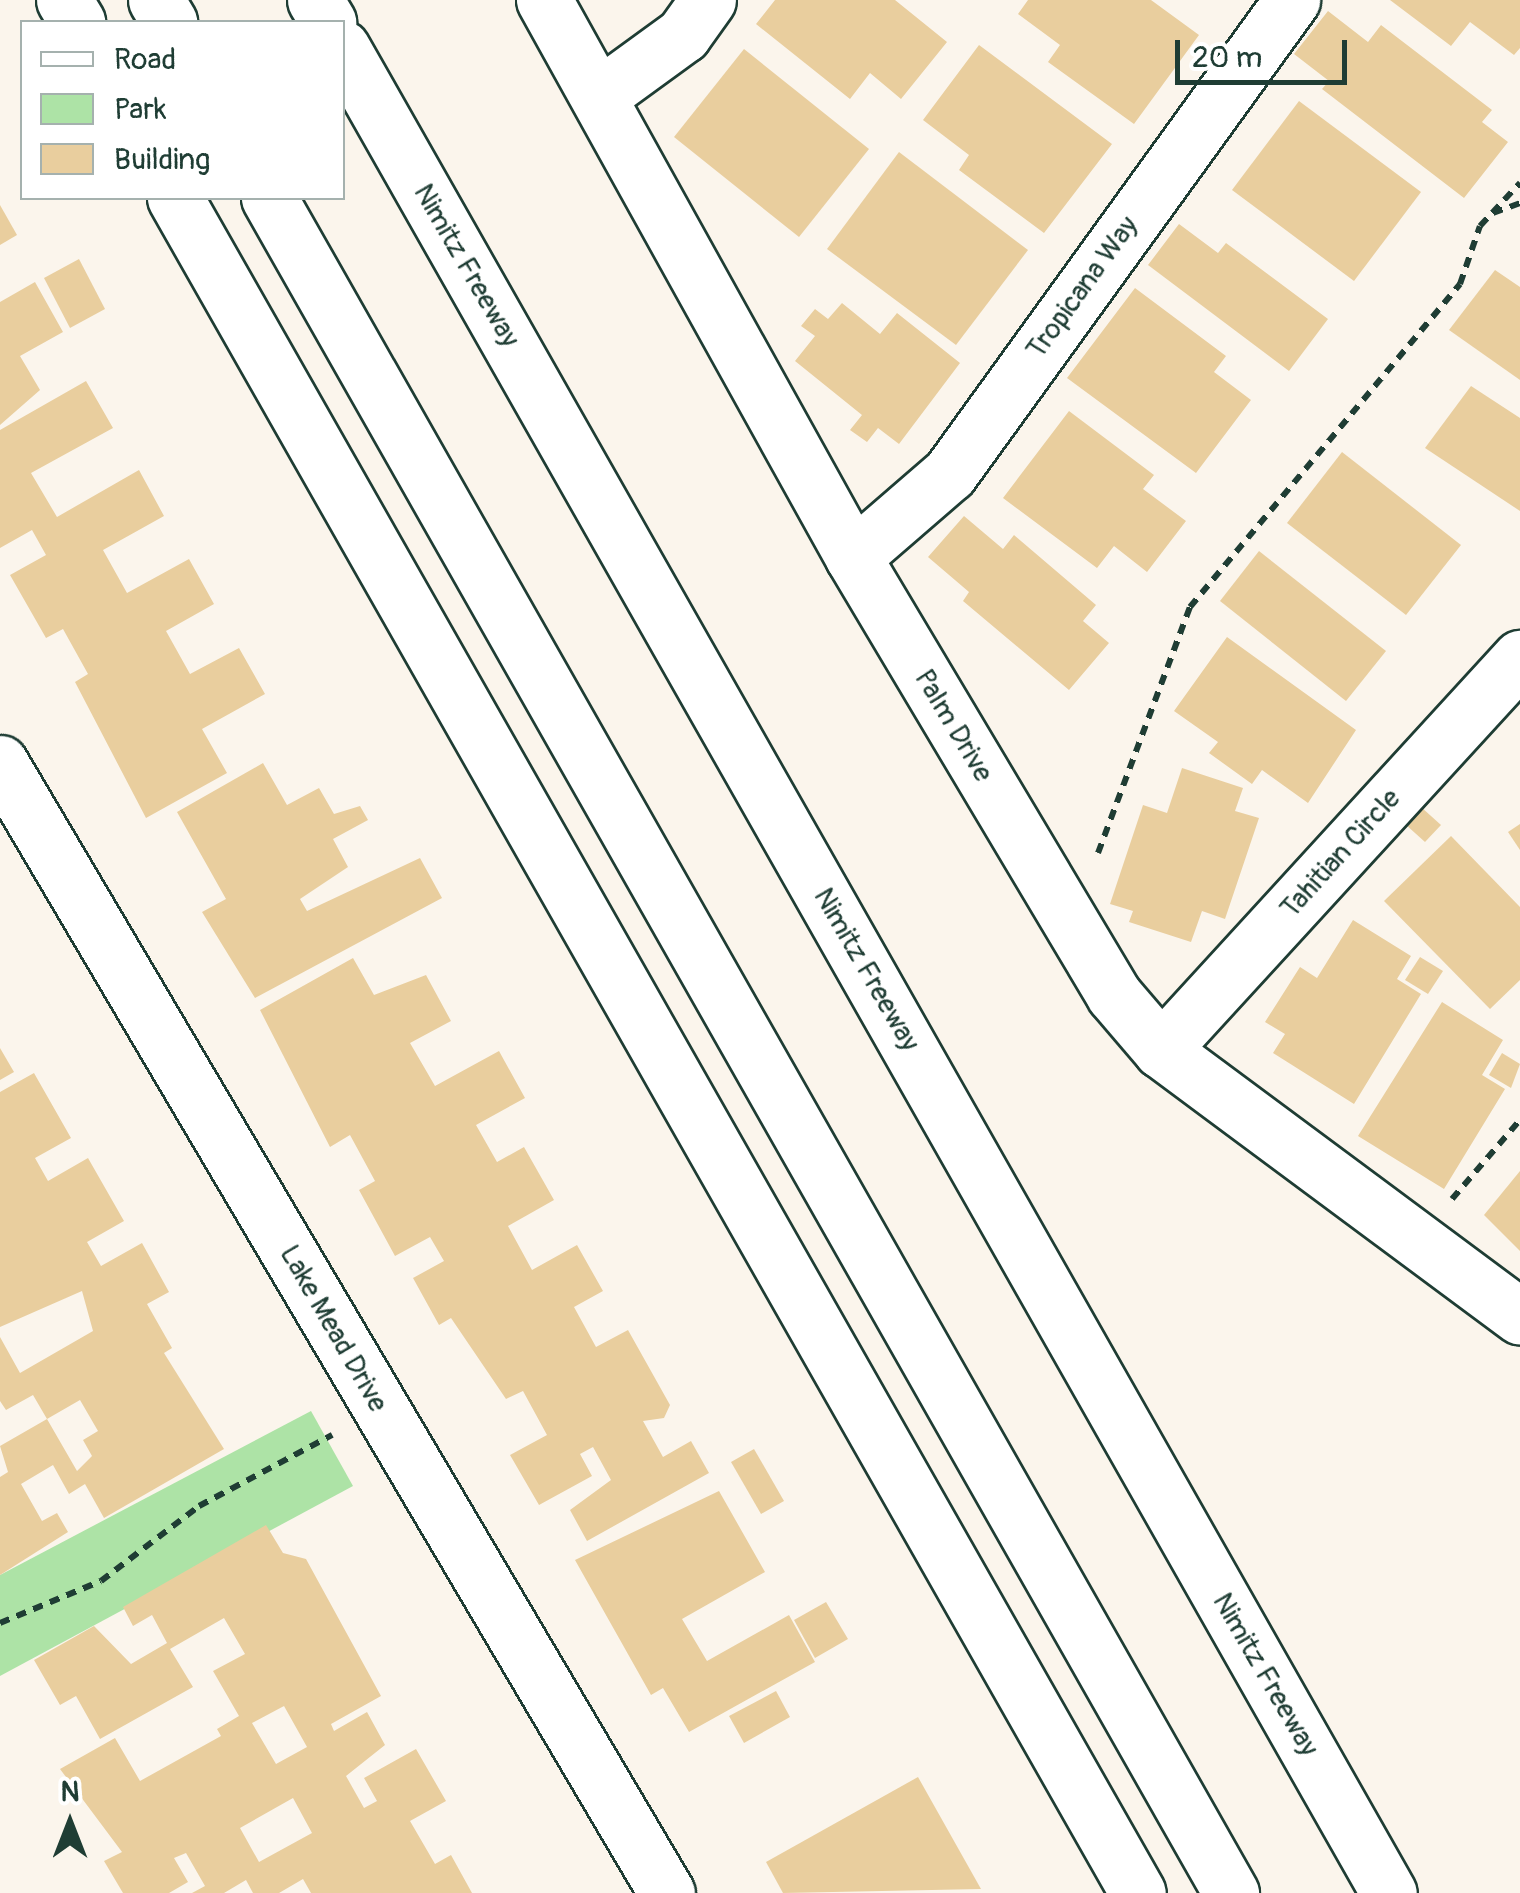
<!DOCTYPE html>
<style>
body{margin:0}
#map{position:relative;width:1520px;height:1893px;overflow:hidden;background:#fbf5ec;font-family:Pangolin,sans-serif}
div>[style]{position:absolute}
.green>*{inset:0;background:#ade3a6}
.building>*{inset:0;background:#e9ce9e}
.path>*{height:6px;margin-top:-3px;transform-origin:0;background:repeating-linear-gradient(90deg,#1f3d34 0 10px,transparent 0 18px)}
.roads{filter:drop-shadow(2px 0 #1f3d34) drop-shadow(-2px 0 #1f3d34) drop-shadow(0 2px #1f3d34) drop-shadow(0 -2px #1f3d34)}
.minor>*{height:55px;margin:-27.5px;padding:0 27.5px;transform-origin:27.5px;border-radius:27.5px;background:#fff}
.highway>*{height:55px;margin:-27.5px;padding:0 27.5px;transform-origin:27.5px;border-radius:27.5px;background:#fff}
span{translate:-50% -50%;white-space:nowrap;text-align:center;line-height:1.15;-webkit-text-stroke:10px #fff;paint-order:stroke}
.street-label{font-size:28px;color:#1f3d34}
.legend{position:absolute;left:20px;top:20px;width:325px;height:180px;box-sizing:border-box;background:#fff;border:2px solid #a5b1ae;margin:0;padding:12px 18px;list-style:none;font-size:30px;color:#1f3d34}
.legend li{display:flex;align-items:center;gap:20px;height:50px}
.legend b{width:50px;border:2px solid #a5b1ae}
.north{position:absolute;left:20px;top:1773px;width:100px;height:100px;-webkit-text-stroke:8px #fff;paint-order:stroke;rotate:0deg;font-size:28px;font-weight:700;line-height:40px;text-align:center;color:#1f3d34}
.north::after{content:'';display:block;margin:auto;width:35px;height:45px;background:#1f3d34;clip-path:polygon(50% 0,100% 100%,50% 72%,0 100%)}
.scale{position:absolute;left:1175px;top:40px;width:172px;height:45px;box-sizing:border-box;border:5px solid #1f3d34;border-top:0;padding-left:12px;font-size:30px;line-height:35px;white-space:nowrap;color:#1f3d34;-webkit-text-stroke:8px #fff;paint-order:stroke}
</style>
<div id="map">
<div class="green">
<div style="clip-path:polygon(311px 1411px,353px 1486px,0 1676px,0 1575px)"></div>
</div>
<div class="building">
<div style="clip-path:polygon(775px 0,895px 0,947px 42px,901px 99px,870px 73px,850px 99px,756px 24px)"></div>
<div style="clip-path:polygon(1028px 0,1151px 0,1199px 35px,1134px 124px,1048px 62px,1060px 45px,1018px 14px)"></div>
<div style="clip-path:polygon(1390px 0,1520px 0,1520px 48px,1514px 55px,1470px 22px,1451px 46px)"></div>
<div style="clip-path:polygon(1328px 11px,1368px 42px,1381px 25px,1492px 110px,1482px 122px,1508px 142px,1464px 198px,1322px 89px,1329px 81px,1294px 54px)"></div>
<div style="clip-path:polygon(979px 45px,1112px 144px,1044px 233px,959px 170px,969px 155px,923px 120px)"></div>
<div style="clip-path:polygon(744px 49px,869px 149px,799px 237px,674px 137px)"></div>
<div style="clip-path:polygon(1299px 101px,1421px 192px,1354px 281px,1232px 190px)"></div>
<div style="clip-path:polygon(899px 152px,1028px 250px,956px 345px,827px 249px)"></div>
<div style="clip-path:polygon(0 205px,17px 235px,0 245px)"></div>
<div style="clip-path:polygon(1179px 224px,1218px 253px,1226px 243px,1328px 319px,1289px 371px,1148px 265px)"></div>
<div style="clip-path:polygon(79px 259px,105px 309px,70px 328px,44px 278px)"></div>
<div style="clip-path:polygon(1495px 270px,1520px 287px,1520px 380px,1449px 330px)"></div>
<div style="clip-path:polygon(35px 282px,63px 332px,20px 356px,40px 390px,0 425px,0 302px)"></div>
<div style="clip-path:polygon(1135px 288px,1226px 356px,1214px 372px,1251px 400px,1196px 473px,1067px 378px)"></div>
<div style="clip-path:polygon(842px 303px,880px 334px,897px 313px,960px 363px,899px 444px,878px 428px,867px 442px,850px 430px,862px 415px,795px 361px,815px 336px,801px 326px,815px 309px,828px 319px)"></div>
<div style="clip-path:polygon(86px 381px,113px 428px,31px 473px,57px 517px,139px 470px,164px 516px,103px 550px,127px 593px,189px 559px,214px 604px,166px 631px,190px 674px,239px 648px,265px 694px,202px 729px,227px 773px,146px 818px,75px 682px,88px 674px,63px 629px,46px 638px,10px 575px,46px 555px,32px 530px,0 548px,0 430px)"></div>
<div style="clip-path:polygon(1471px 386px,1520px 418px,1520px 511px,1425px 448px)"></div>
<div style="clip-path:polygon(1069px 411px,1154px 475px,1143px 489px,1186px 521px,1147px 572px,1114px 546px,1097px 568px,1003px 498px)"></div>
<div style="clip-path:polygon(1342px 452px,1461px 545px,1406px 615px,1287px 523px)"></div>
<div style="clip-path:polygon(964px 516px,1003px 549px,1014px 535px,1096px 605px,1083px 621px,1109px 643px,1069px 690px,963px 601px,969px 592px,928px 557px)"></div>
<div style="clip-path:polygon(1259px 551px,1386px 651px,1346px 701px,1220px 601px)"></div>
<div style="clip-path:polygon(1227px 637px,1356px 730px,1308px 803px,1262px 770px,1252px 784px,1209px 753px,1218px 742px,1174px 711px)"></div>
<div style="clip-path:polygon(263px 763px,287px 805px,319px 788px,334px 814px,360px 806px,368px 820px,333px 839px,348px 867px,300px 899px,307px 911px,420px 858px,442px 898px,255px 998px,202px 912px,226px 899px,177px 812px)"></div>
<div style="clip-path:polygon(1182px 768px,1243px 788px,1235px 811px,1259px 818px,1225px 919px,1202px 911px,1191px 942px,1129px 922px,1133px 911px,1110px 904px,1143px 805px,1167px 813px)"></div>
<div style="clip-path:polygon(1421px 807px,1441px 825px,1425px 842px,1405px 824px)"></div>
<div style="clip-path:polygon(1520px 824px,1520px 850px,1508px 832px)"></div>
<div style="clip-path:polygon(1451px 836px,1520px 907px,1520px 980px,1490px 1009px,1384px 901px)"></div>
<div style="clip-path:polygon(1353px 920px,1411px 956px,1397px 979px,1421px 994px,1354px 1104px,1273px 1053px,1285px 1034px,1265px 1022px,1300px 967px,1317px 978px)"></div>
<div style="clip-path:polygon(1420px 957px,1443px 971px,1428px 994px,1405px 980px)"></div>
<div style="clip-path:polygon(353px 958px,374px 995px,426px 975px,451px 1021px,410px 1043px,435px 1086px,499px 1051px,525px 1098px,476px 1125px,497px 1162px,524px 1147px,554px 1200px,508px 1226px,532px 1270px,577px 1245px,603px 1291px,574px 1307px,596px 1347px,628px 1330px,670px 1405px,664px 1418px,643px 1421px,663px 1457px,691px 1441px,709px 1473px,587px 1541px,570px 1510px,611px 1480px,593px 1447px,580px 1454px,592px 1476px,539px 1505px,510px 1455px,547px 1435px,523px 1391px,506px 1399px,451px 1318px,439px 1325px,413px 1278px,444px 1261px,430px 1237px,395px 1256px,359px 1190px,375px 1181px,350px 1135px,330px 1147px,260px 1010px)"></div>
<div style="clip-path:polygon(1442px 1002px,1503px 1040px,1482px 1075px,1505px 1089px,1444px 1189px,1358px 1136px)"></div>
<div style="clip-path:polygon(0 1048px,14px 1072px,0 1080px)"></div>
<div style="clip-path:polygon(1502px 1053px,1520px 1064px,1511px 1088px,1489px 1075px)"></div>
<div style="clip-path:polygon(evenodd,34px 1073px,71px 1138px,35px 1158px,48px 1181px,88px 1158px,124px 1221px,87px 1242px,101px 1266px,142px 1243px,169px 1292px,147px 1304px,172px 1348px,164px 1353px,224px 1449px,104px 1518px,85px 1484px,69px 1494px,53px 1465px,21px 1484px,42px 1521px,57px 1513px,68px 1532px,0 1575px,0 1477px,8px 1472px,0 1446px,47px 1419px,33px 1395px,6px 1410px,0 1401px,0 1337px,20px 1373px,93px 1331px,82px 1291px,0 1327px,0 1092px,34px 1073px,80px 1400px,98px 1431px,83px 1440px,92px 1456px,77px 1471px,47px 1419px,80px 1400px)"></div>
<div style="clip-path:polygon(1520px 1171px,1520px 1251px,1484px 1215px)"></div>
<div style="clip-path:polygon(754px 1449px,784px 1501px,761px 1514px,731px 1462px)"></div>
<div style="clip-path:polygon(719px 1491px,765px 1572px,682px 1619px,707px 1661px,789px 1615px,815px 1662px,689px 1732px,663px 1688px,651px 1695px,575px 1560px)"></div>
<div style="clip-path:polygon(evenodd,266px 1525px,283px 1553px,306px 1559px,381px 1696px,331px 1724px,334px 1731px,367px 1712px,385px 1745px,346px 1776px,364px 1808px,377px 1801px,364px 1778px,416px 1749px,446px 1801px,410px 1821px,435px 1864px,451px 1855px,472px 1893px,311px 1893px,303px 1879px,279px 1893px,253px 1893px,246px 1880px,224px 1893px,192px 1893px,205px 1886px,186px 1853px,174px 1858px,188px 1882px,169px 1893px,123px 1893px,104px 1861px,122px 1852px,60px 1769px,115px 1738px,140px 1781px,221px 1736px,217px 1729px,239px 1716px,213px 1671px,245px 1654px,224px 1618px,170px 1649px,193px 1687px,100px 1739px,76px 1696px,60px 1705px,34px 1660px,94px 1626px,131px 1664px,167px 1643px,152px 1615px,133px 1626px,123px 1607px,266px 1525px,284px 1706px,307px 1747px,276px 1764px,252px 1723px,284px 1706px,266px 1525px,293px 1798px,312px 1833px,259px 1862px,240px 1828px,293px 1798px)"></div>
<div style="clip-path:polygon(826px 1602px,848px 1639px,815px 1658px,794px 1620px)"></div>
<div style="clip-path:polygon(776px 1691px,790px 1717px,744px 1743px,729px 1716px)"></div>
<div style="clip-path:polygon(918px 1777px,981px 1889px,783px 1893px,766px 1862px)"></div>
</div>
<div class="path">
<div style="left:1493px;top:213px;width:29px;rotate:-20deg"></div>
<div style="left:1098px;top:853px;width:263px;rotate:-69.5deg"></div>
<div style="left:1190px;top:607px;width:421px;rotate:-50.1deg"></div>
<div style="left:1460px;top:284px;width:61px;rotate:-71deg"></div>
<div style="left:1480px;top:226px;width:59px;rotate:-47.1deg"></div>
<div style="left:1452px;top:1199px;width:104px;rotate:-49.3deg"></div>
<div style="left:0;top:1623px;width:109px;rotate:-22.6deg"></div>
<div style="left:101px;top:1581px;width:123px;rotate:-37.4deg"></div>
<div style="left:199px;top:1506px;width:151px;rotate:-28.1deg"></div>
</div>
<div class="roads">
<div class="minor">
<div style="left:544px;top:0;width:637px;rotate:60.98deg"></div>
<div style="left:853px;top:557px;width:510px;rotate:59.21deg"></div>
<div style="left:1114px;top:995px;width:72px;rotate:49.5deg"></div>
<div style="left:1161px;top:1050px;width:447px;rotate:36.6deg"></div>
<div style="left:599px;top:96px;width:104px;rotate:-36deg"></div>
<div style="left:683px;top:35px;width:43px;rotate:-54.5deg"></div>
<div style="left:853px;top:557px;width:128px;rotate:-40.9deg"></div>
<div style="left:950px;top:473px;width:584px;rotate:-54.13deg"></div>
<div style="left:0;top:763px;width:1312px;rotate:59.45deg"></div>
<div style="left:1161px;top:1050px;width:532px;rotate:-47.52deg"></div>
</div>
<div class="highway">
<div style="left:64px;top:0;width:26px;rotate:59deg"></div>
<div style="left:156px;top:0;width:26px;rotate:59deg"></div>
<div style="left:315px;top:0;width:26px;rotate:59deg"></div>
<div style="left:342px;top:48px;width:2121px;rotate:60.43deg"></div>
<div style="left:175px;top:198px;width:1949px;rotate:60.4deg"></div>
<div style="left:269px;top:198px;width:1949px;rotate:60.42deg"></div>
</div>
</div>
<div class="street-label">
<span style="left:466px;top:266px;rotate:60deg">Nimitz Freeway</span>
<span style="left:1083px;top:288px;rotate:-54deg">Tropicana Way</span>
<span style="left:953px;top:726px;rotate:59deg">Palm Drive</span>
<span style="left:1341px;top:854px;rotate:-48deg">Tahitian Circle</span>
<span style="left:866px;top:970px;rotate:60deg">Nimitz Freeway</span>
<span style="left:333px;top:1329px;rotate:60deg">Lake Mead Drive</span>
<span style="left:1265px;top:1675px;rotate:60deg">Nimitz Freeway</span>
</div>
<ul class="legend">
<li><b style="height:12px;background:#fff"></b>Road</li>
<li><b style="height:28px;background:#ade3a6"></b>Park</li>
<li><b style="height:28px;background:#e9ce9e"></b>Building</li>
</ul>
<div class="north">N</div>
<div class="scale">20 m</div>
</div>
